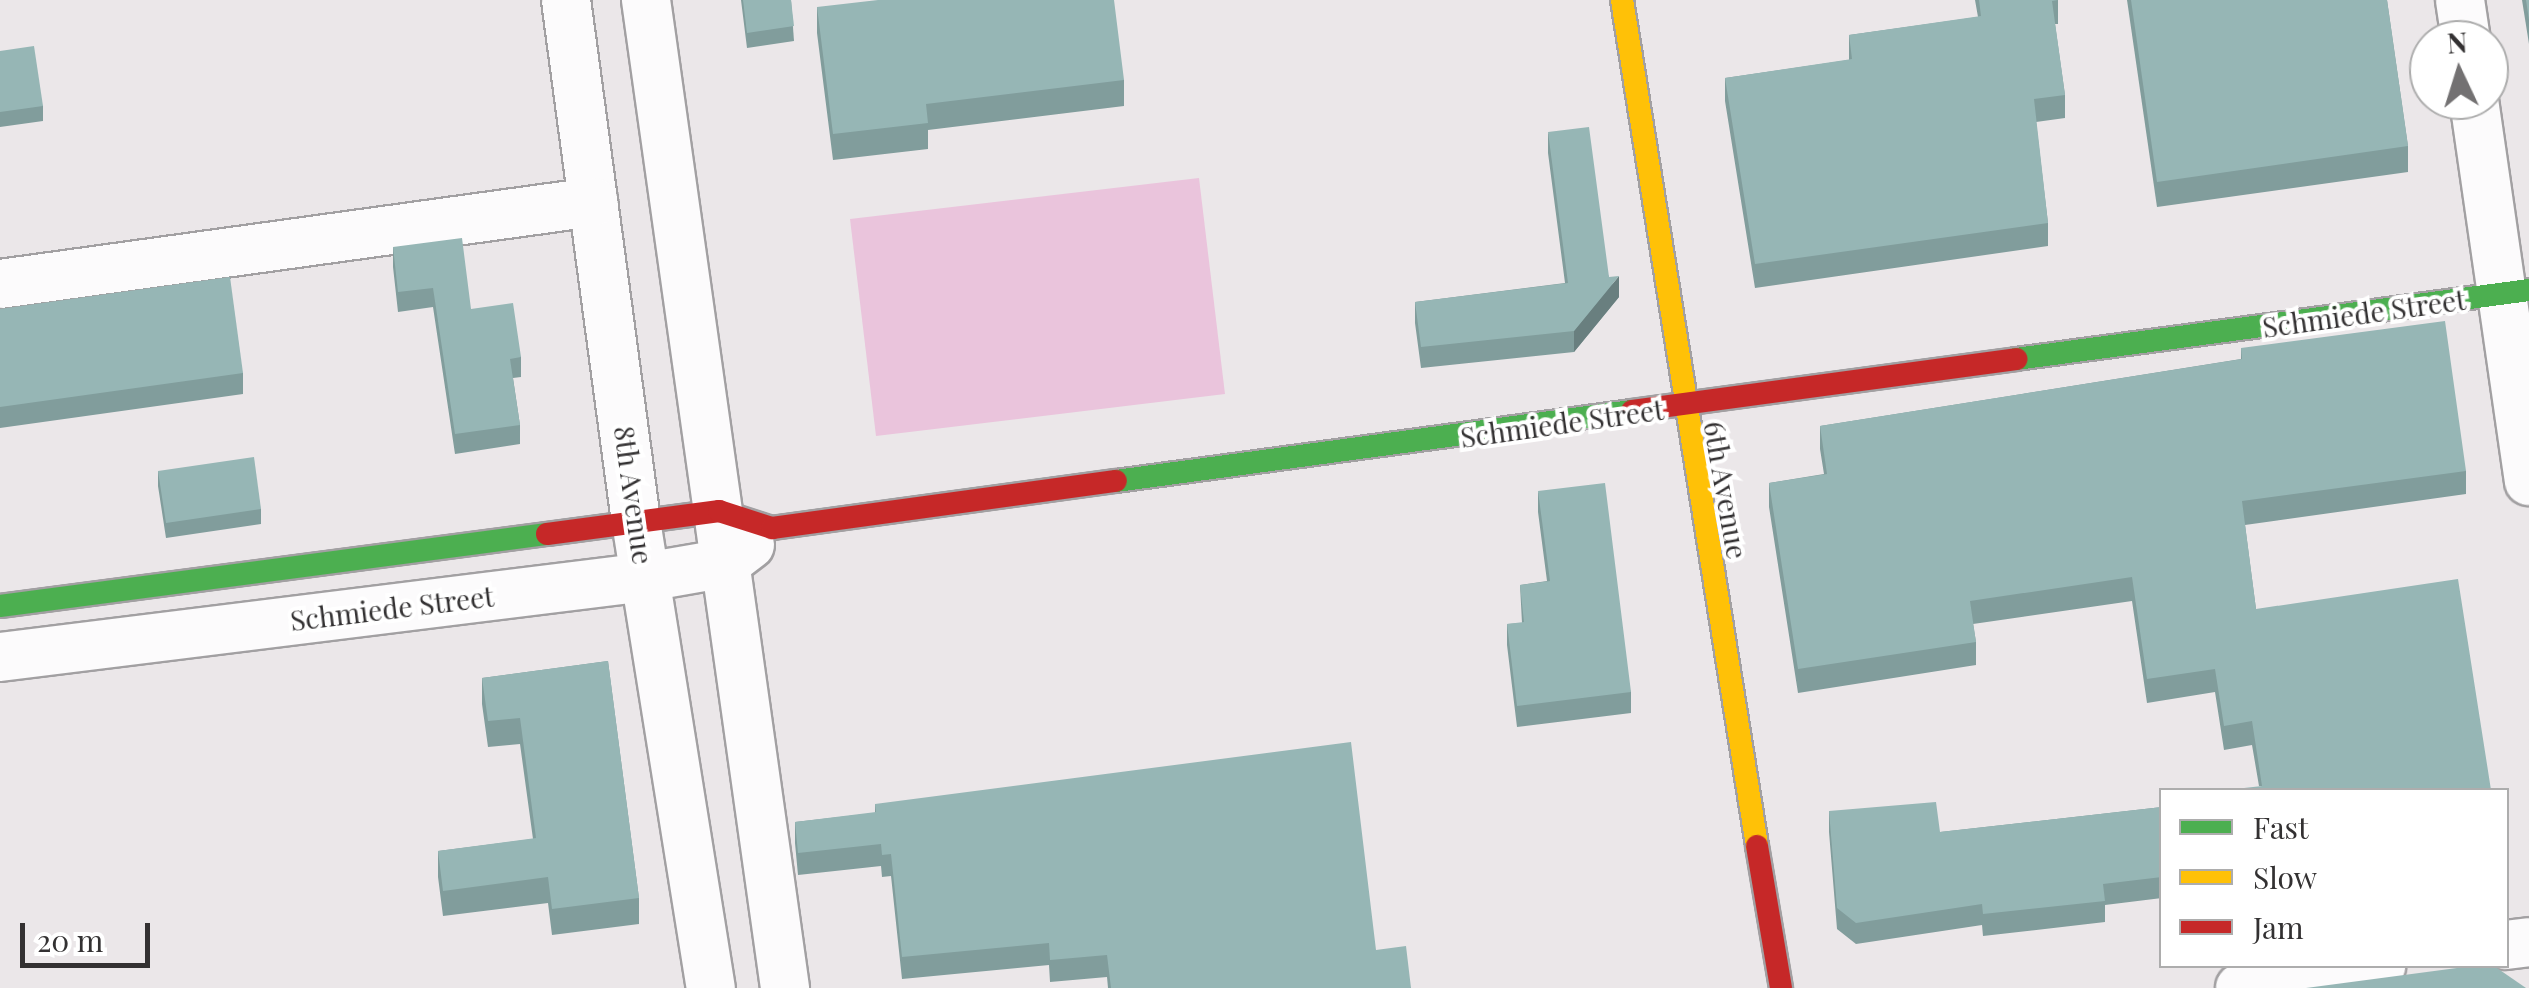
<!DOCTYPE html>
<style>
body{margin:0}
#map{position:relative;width:2529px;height:988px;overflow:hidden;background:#ebe7e9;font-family:"Playfair Display",serif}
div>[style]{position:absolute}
.green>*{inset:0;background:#eac4dc}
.roads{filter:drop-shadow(2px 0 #a2a0a2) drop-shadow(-2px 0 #a2a0a2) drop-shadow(0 2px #a2a0a2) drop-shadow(0 -2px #a2a0a2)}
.street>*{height:48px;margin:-24px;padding:0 24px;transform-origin:24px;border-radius:24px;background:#fcfbfc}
.fast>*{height:22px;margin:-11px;padding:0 11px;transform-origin:11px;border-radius:11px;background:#4caf50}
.slow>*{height:22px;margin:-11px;padding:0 11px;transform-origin:11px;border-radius:11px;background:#ffc107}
.jam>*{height:22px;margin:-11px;padding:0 11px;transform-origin:11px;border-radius:11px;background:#c62828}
.wall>*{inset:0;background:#819d9c}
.shaded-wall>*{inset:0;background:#697f7f}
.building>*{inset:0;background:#96b6b5}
span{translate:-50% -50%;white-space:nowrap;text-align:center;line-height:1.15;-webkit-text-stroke:8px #fff;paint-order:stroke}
.street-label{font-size:28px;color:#333132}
.legend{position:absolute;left:2159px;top:788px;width:350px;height:180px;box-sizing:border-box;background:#fff;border:2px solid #adadad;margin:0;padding:12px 18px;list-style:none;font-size:30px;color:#333132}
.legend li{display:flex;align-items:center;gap:20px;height:50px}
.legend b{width:50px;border:2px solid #adadad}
.north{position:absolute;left:2409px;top:20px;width:100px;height:100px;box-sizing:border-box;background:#fff;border:2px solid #adadad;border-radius:50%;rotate:356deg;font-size:28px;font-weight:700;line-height:40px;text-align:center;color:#333132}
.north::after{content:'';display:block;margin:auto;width:35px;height:45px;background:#737172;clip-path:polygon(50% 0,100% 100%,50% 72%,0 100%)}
.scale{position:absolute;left:20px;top:923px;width:130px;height:45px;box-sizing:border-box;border:5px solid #333132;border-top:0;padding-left:12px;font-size:30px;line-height:35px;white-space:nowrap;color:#333132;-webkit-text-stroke:8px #fff;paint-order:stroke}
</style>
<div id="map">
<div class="green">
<div style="clip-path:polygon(1199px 178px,1225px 394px,876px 436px,850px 219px)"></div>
</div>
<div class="roads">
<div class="street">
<div style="left:566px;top:0;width:526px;rotate:82.35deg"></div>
<div style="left:636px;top:521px;width:473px;rotate:80.9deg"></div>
<div style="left:646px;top:0;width:998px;rotate:81.99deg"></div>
<div style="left:2460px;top:0;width:40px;rotate:81.5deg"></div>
<div style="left:2474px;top:100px;width:385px;rotate:81.8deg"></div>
<div style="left:0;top:284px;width:599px;rotate:-7.87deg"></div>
<div style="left:0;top:657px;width:651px;rotate:-7.06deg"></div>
<div style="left:646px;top:577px;width:81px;rotate:-9.9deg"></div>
<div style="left:726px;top:563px;width:30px;rotate:-37deg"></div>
<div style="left:2506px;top:945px;width:23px;rotate:-7deg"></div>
<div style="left:2240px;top:988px;width:143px;rotate:-8.9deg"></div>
</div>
<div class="fast">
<div style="left:2016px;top:359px;width:518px;rotate:-7.66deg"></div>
<div style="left:1116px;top:481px;width:521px;rotate:-7.73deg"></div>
<div style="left:0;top:606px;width:552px;rotate:-7.5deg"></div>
</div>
<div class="slow">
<div style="left:1622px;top:0;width:857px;rotate:80.93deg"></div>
</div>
<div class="jam">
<div style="left:1632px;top:411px;width:388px;rotate:-7.7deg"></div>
<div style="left:547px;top:534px;width:174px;rotate:-7.6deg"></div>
<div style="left:719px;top:511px;width:56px;rotate:17.8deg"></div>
<div style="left:772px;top:528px;width:347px;rotate:-7.8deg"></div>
<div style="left:1757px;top:846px;width:144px;rotate:80.4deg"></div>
</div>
</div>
<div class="wall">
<div style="clip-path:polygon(741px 0,791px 0,794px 41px,747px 48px)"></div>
<div style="clip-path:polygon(1975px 0,2058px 0,2058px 24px,2055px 24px,2065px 95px,2065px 118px,2036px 122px,2048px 223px,2048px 246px,1755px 288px,1725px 101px,1725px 78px,1849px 60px,1849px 35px,1978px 17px)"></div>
<div style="clip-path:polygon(2127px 0,2387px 0,2408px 146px,2408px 172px,2157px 207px)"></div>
<div style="clip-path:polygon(2522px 0,2529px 0,2529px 44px)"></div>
<div style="clip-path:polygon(817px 7px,1124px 80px,1124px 106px,928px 130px,928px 149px,833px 160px,817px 33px)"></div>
<div style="clip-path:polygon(0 51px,43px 106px,43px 121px,0 127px)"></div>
<div style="clip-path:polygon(1548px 132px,1609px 277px,1619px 297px,1574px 352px,1421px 368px,1415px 323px,1415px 302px,1565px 283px,1548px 153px)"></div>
<div style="clip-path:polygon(393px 247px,471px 309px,521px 357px,521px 377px,513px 378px,520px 425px,520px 444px,455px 454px,433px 307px,398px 312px,393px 267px)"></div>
<div style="clip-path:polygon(0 309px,243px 373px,243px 394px,0 428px)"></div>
<div style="clip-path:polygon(2241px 348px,2466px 471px,2466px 494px,2245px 525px,2256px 609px,2491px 790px,2259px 786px,2252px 745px,2224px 750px,2215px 692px,2147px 703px,2132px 601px,1973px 624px,1976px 642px,1976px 665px,1798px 693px,1769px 507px,1769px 483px,1824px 474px,1820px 449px,1820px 426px,2241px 359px)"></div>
<div style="clip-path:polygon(158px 471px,261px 509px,261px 524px,166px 538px,158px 486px)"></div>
<div style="clip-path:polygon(1538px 491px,1631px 692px,1631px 713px,1517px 727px,1507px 645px,1507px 624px,1522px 623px,1520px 585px,1547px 581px,1538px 512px)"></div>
<div style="clip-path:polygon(608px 661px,639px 898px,639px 924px,552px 935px,548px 903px,443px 916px,438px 877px,438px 851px,533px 839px,520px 744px,488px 747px,482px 704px,482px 678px)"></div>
<div style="clip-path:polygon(875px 804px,1376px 950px,1411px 988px,1108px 988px,1107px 977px,1050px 982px,1049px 965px,902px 979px,891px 876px,882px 877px,881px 866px,798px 875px,795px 843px,795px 822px,875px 813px)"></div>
<div style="clip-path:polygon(2162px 807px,2162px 898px,2105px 905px,2105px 922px,1983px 936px,1982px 925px,1856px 944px,1837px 929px,1829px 832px,1829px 811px,1940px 832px)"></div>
</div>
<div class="shaded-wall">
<div style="clip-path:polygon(1619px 276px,1619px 297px,1574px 352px,1574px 331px)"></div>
</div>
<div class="building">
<div style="clip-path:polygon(743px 0,791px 0,794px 26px,747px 33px)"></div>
<div style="clip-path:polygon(878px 0,1114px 0,1124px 80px,926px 104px,928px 123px,833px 134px,817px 7px)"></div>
<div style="clip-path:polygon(1979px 0,2058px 0,2052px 1px,2065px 95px,2034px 99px,2048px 223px,1755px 264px,1725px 78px,1852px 59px,1849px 35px,1981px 16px)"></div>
<div style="clip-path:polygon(2131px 0,2387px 0,2408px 146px,2157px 182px)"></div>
<div style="clip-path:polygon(2526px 0,2529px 0,2529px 20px)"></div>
<div style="clip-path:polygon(34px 46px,43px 106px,0 112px,0 51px)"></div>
<div style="clip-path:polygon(1589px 127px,1609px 277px,1619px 276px,1574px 331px,1421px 347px,1415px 302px,1568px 283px,1548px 132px)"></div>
<div style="clip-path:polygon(462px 238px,471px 309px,513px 303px,521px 357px,510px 359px,520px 425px,455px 434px,433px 288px,398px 292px,393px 247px)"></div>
<div style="clip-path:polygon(230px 277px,243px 373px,0 407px,0 309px)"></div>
<div style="clip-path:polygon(2445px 321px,2466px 471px,2242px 501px,2256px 609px,2458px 579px,2491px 790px,2245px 790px,2244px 788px,2262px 786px,2252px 721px,2224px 726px,2215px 669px,2147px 679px,2132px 577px,1970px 601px,1976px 642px,1798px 669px,1769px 483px,1827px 474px,1820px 426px,2242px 359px,2241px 348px)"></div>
<div style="clip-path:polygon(254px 457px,261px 509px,166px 523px,158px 471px)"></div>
<div style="clip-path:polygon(1605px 483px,1631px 692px,1517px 706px,1507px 624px,1524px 622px,1520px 585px,1550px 581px,1538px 491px)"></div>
<div style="clip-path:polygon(608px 661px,639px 898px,552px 909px,548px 877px,443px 891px,438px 851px,536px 838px,520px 718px,488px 721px,482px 678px)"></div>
<div style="clip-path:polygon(1351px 742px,1376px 950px,1406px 946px,1411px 988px,1111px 988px,1107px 955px,1050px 960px,1049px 943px,902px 957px,891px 854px,882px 855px,881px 844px,798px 853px,795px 822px,876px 812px,875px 804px)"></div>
<div style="clip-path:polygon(1936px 802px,1940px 832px,2162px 807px,2162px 877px,2103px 884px,2105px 901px,1983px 914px,1982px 904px,1856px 923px,1837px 908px,1829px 811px)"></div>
<div style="clip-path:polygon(2472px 966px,2494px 966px,2526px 988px,2306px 988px)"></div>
</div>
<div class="street-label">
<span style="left:2364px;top:313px;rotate:-8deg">Schmiede Street</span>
<span style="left:1562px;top:423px;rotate:-8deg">Schmiede Street</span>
<span style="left:1726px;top:490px;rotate:80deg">6th Avenue</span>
<span style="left:634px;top:495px;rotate:82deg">8th Avenue</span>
<span style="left:392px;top:608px;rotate:-7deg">Schmiede Street</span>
</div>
<ul class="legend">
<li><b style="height:12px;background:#4caf50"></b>Fast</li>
<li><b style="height:12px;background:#ffc107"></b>Slow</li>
<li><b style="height:12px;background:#c62828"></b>Jam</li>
</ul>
<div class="north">N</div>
<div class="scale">20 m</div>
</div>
